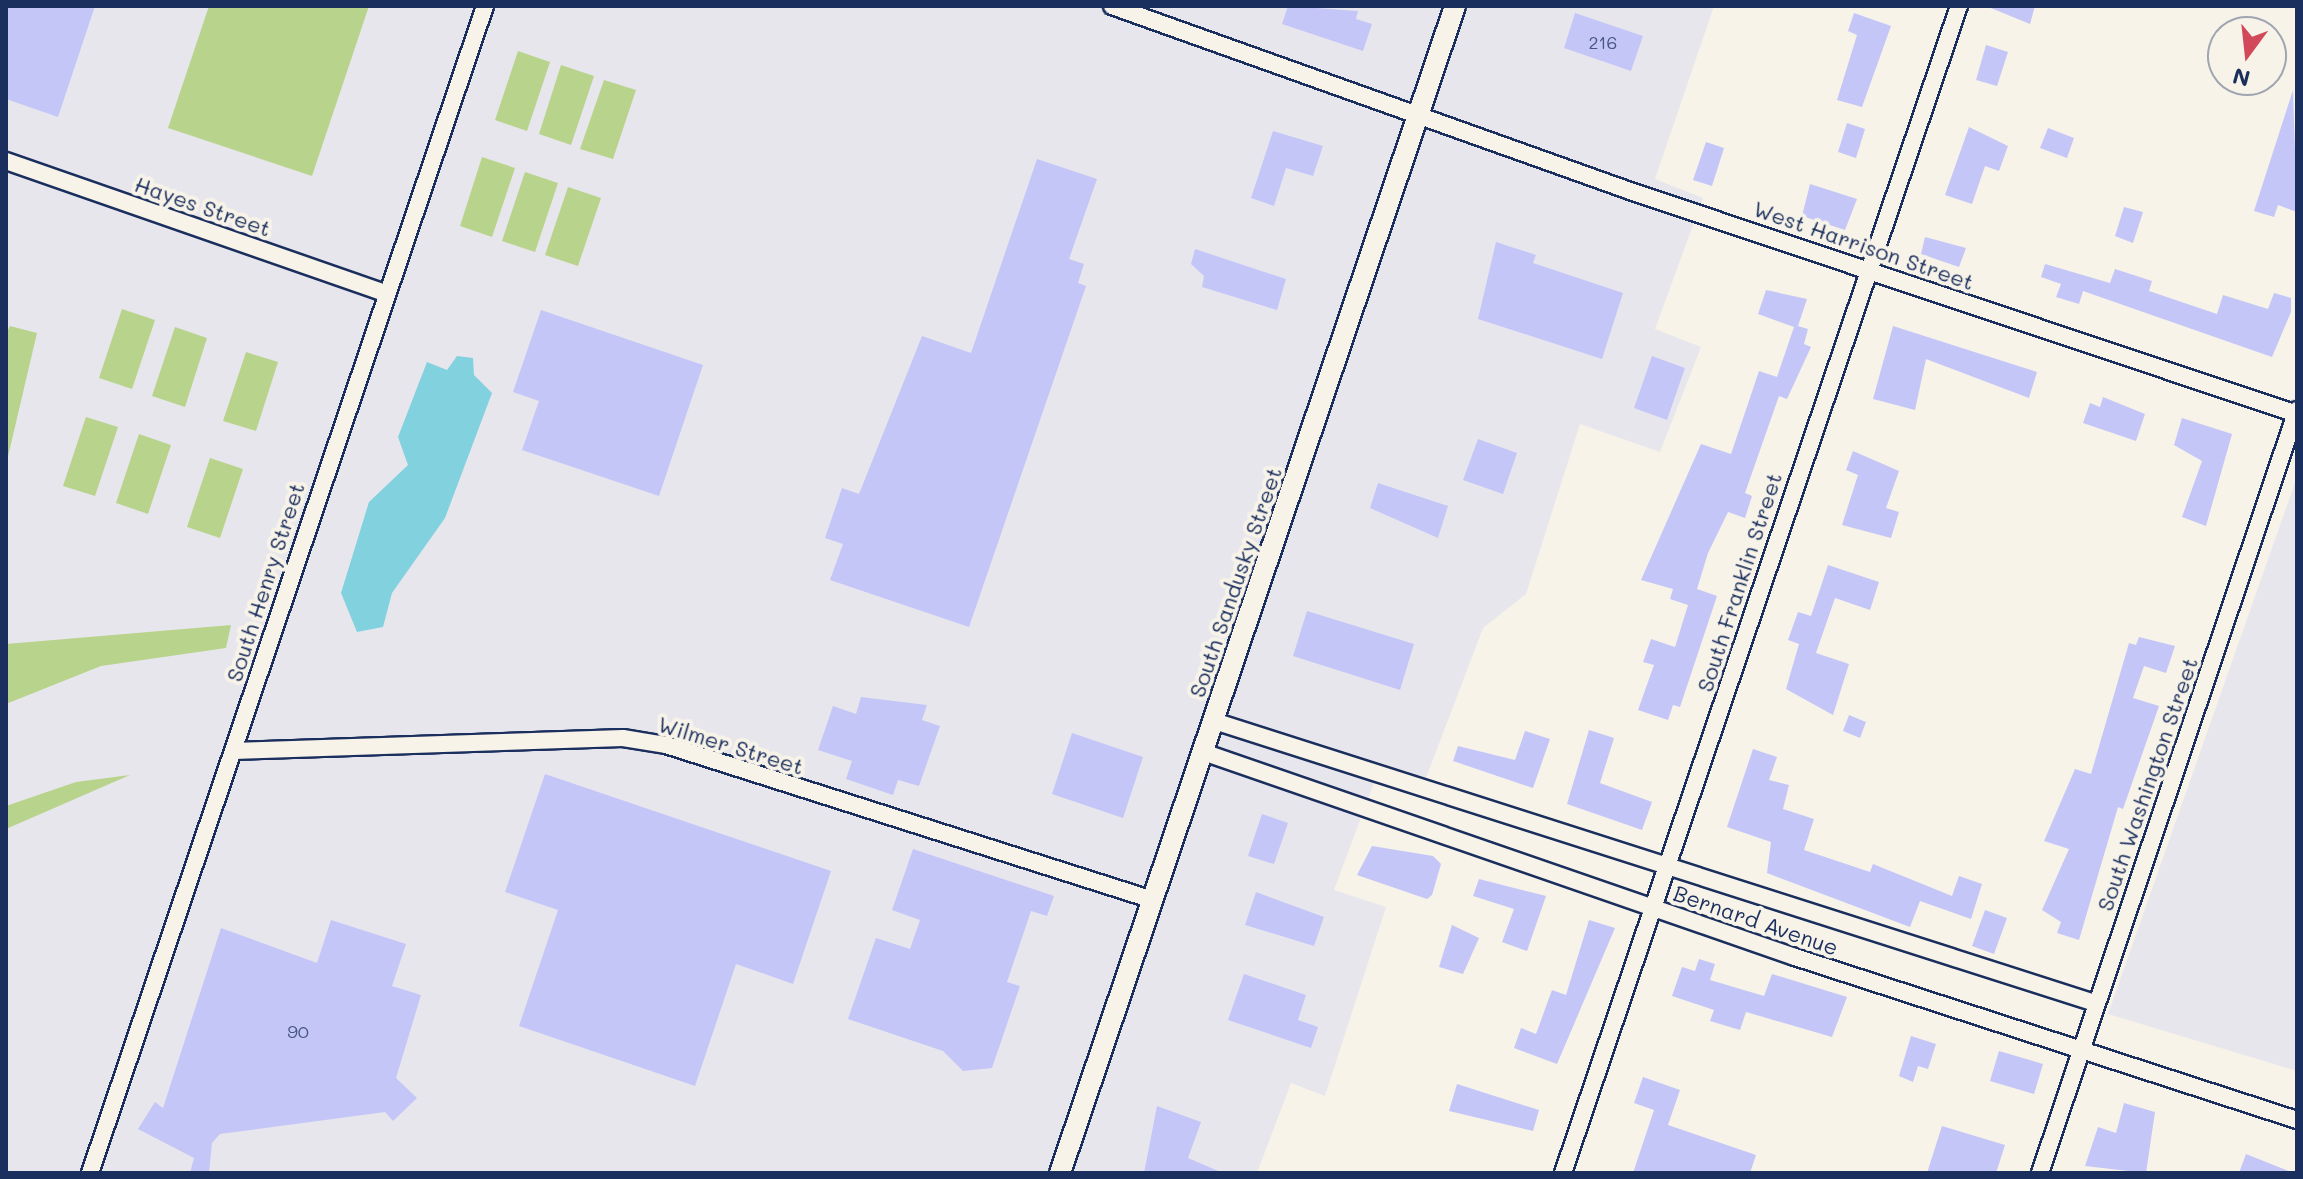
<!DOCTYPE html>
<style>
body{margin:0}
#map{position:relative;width:2303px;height:1179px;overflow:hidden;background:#f7f3e8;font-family:Mali,sans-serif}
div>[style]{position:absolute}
.built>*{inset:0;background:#e8e6ed}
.green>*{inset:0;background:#b8d48c}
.water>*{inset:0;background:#82d1df}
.building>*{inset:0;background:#c4c6f8}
.roads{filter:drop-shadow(2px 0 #1b2f5e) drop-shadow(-2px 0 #1b2f5e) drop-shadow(0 2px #1b2f5e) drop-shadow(0 -2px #1b2f5e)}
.minor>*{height:16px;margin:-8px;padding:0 8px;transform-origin:8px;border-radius:8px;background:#f7f3e8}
.tertiary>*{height:20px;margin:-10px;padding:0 10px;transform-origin:10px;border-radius:10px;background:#f7f3e8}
span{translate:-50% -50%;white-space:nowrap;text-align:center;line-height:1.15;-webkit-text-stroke:8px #f7f3e8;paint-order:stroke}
.number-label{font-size:18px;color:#455584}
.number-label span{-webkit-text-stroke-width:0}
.street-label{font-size:22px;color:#1b2f5e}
.frame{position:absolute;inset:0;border:8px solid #1b2f5e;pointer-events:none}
.north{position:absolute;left:2207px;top:16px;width:80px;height:80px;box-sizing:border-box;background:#f7f3e8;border:2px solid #9fa5b1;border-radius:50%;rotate:195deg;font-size:22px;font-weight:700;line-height:32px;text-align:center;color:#1b2f5e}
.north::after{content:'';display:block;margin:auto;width:28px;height:36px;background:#d1495b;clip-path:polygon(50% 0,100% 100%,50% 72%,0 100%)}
</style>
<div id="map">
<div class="built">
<div style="clip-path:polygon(6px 6px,1714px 6px,1655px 179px,1703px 198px,1655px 329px,1701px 347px,1660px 452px,1580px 424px,1526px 594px,1483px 628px,1426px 778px,1381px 764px,1334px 890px,1386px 907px,1325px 1096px,1291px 1083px,1257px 1173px,6px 1173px)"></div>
<div style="clip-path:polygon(2297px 477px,2297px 1071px,2108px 1014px)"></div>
</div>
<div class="green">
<div style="clip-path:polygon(209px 6px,369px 6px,312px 176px,168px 128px)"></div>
<div style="clip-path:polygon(518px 51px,550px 62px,527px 131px,495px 120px)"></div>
<div style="clip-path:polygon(561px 65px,594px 76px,571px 145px,539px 134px)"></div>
<div style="clip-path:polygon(604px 80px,636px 90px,613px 159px,580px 149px)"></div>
<div style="clip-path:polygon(482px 157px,515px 168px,492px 237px,460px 226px)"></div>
<div style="clip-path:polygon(525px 172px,558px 183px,535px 252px,502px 241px)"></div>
<div style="clip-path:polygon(568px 187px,601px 198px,578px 266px,545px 255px)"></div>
<div style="clip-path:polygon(122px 309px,155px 320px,132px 389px,99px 378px)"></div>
<div style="clip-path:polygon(10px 326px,37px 333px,6px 465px,6px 334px)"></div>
<div style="clip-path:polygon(175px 327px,207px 338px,185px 407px,152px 396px)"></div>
<div style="clip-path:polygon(246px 352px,278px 362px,256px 431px,223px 421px)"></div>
<div style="clip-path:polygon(86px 417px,118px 427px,95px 496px,63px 486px)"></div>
<div style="clip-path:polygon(139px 434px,171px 445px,148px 514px,116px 503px)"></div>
<div style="clip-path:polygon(210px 458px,243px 469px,220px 538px,187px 527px)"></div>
<div style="clip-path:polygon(231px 625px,226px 648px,101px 666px,6px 704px,6px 644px)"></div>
<div style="clip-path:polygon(130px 775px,6px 829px,6px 806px,76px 782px)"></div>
</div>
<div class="water">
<div style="clip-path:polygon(457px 356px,473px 358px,474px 375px,492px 393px,445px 518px,392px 593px,383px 627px,357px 632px,341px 593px,369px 502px,408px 465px,398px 437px,427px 362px,447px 370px)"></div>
</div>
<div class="building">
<div style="clip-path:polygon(6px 6px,95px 6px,58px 117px,6px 99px)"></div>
<div style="clip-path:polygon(1288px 6px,1358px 11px,1356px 19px,1372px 24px,1363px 51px,1282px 24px)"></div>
<div style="clip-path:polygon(1986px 6px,2035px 6px,2030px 24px)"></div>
<div style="clip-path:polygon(1575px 13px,1643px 36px,1631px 71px,1564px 48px)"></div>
<div style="clip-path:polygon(1854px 13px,1891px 26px,1862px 107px,1837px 100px,1857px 35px,1848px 31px)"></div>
<div style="clip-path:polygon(1986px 45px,2008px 52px,1997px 86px,1976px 80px)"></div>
<div style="clip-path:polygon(2293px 90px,2297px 212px,2278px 205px,2274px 217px,2254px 211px)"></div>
<div style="clip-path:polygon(1847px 123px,1865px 129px,1856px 158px,1838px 152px)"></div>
<div style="clip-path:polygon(1969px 127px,2008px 146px,1999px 171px,1985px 166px,1972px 204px,1945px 195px)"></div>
<div style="clip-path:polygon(2048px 128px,2074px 138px,2067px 158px,2040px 148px)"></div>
<div style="clip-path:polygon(1273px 131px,1323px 146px,1313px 176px,1286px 168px,1274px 206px,1251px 198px)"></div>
<div style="clip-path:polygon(1706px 142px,1724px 148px,1712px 186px,1693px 180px)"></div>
<div style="clip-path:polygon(1037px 159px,1097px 179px,1069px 259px,1084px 264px,1078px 283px,1086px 286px,969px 627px,830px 580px,843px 544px,825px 538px,842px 488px,859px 494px,922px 336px,971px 353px)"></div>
<div style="clip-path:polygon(1810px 184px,1857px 199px,1845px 230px,1802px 216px)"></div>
<div style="clip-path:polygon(2124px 207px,2143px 212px,2133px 243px,2115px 236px)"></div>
<div style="clip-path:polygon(1925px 237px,1966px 248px,1959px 267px,1921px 254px)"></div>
<div style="clip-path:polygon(1496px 242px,1536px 255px,1533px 263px,1623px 293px,1602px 359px,1478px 319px)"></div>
<div style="clip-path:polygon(1195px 249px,1286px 279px,1277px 310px,1202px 287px,1204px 276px,1191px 264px)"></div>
<div style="clip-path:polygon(2045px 264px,2110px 283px,2115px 269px,2152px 281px,2149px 291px,2217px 314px,2223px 295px,2268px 309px,2274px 293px,2291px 298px,2291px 312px,2272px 357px,2083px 291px,2079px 304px,2056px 297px,2061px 284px,2041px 277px)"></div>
<div style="clip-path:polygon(1766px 290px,1807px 299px,1798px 326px,1808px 329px,1804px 344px,1811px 347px,1787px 399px,1779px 396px,1745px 493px,1752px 496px,1745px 518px,1728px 512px,1708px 553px,1697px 589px,1717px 596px,1680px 707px,1673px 705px,1668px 720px,1638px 710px,1654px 665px,1643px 662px,1651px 639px,1675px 647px,1688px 605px,1670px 599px,1673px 589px,1641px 580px,1701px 444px,1731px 454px,1759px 371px,1777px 377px,1794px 327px,1758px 314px)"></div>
<div style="clip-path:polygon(541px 310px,703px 365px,659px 496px,522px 450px,539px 401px,513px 392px)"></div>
<div style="clip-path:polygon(1893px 326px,2037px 372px,2029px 398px,1926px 359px,1915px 410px,1873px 399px)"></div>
<div style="clip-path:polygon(1652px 356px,1685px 368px,1667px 420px,1634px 408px)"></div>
<div style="clip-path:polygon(2103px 397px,2145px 414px,2136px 441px,2083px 423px,2090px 403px,2100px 407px)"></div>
<div style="clip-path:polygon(2182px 418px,2232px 434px,2206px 526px,2182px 517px,2202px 461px,2174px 445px)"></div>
<div style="clip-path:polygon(1478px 439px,1517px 453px,1503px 494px,1463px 480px)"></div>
<div style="clip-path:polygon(1853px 451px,1899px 471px,1886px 508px,1899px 512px,1891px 538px,1842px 525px,1858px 475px,1846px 470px)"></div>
<div style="clip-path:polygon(1378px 483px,1448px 506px,1438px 538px,1370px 508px)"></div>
<div style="clip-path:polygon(1828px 565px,1879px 582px,1870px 610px,1835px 598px,1816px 653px,1849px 664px,1833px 715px,1786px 689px,1799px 644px,1788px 640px,1798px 612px,1811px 616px)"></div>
<div style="clip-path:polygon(1307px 611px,1414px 644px,1400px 690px,1293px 656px)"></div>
<div style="clip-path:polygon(2139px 637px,2175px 646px,2166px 673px,2144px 666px,2133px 698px,2159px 706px,2123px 809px,2118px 807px,2079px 940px,2057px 933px,2061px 922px,2042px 910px,2069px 849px,2044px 841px,2075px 769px,2091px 774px,2129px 643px,2136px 645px)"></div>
<div style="clip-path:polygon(861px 697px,927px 705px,922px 720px,940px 726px,919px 786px,898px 780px,893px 795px,846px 779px,852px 761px,818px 750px,833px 706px,856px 714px)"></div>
<div style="clip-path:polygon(1849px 715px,1866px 722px,1860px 738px,1843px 731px)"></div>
<div style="clip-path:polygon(1589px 730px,1614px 738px,1600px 783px,1652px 802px,1642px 830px,1567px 804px)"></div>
<div style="clip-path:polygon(1525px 731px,1550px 739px,1533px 788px,1453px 761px,1458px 746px,1515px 760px)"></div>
<div style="clip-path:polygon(1072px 733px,1143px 757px,1123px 818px,1052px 794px)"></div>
<div style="clip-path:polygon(1753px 749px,1777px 757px,1769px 780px,1789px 785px,1783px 809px,1814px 819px,1804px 850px,1870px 872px,1873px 864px,1952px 896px,1959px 876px,1982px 884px,1971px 919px,1920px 901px,1910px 927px,1767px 873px,1771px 842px,1727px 827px)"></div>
<div style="clip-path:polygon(545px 774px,831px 871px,793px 984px,736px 964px,695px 1086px,519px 1026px,558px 910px,505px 892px)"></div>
<div style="clip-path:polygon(1262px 814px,1288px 823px,1274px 864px,1248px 856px)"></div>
<div style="clip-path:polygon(1372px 846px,1433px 856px,1441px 864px,1432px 895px,1427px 899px,1357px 875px)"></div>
<div style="clip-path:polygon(913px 849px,1054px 896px,1047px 916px,1031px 911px,1007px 982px,1020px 986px,992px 1068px,963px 1071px,943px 1051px,848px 1019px,876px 938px,910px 949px,920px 920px,892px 910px)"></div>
<div style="clip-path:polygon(1479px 879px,1546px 896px,1527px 951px,1502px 942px,1514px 909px,1473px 896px)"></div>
<div style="clip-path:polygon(1256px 892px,1324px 917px,1314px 946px,1245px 925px)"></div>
<div style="clip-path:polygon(1985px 910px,2007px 918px,1994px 954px,1972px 946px)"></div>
<div style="clip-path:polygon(331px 920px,406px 944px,392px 986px,421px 995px,396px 1078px,417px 1098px,393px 1121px,385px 1112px,220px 1134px,212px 1143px,209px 1173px,190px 1173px,194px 1158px,138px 1129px,155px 1102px,163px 1108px,221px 928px,317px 963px)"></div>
<div style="clip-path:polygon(1589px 920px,1615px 928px,1557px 1064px,1514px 1048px,1521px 1028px,1536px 1034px,1552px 990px,1566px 995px)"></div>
<div style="clip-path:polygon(1452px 925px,1479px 938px,1463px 974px,1439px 967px)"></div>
<div style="clip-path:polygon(1699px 959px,1715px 964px,1710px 980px,1764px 996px,1772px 974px,1847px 997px,1832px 1037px,1746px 1012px,1740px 1030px,1710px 1021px,1714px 1010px,1672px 996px,1682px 967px,1695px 971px)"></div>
<div style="clip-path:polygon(1244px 974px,1306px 995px,1298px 1020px,1318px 1027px,1311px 1048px,1228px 1020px)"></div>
<div style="clip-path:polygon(1911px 1036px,1936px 1044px,1928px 1069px,1918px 1066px,1913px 1082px,1899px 1076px)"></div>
<div style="clip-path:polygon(1999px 1051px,2043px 1064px,2034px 1094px,1990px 1081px)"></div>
<div style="clip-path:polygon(1643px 1077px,1680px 1090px,1668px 1125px,1756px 1155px,1750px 1173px,1633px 1173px,1654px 1110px,1634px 1103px)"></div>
<div style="clip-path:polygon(1457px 1084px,1539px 1110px,1533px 1131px,1449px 1111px)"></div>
<div style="clip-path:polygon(2124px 1103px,2155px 1112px,2146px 1173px,2085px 1166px,2098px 1127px,2116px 1133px)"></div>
<div style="clip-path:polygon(1157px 1106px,1201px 1122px,1188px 1158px,1223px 1173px,1144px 1173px)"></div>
<div style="clip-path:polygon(1942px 1126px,2005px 1145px,1996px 1173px,1927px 1173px)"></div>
<div style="clip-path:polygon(2246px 1154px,2291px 1172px,2291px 1173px,2239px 1173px)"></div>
</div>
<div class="roads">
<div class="minor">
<div style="left:1112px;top:6px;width:550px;rotate:19.65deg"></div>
<div style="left:1630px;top:191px;width:703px;rotate:18.49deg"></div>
<div style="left:6px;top:161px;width:402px;rotate:19.2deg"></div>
<div style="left:1214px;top:721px;width:925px;rotate:17.75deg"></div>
<div style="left:233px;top:751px;width:390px;rotate:-1.9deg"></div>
<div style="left:623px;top:738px;width:44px;rotate:9.2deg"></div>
<div style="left:666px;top:745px;width:511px;rotate:17.65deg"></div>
<div style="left:1203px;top:752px;width:626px;rotate:19.1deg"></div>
<div style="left:1795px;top:957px;width:528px;rotate:17.99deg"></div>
<div style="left:90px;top:1173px;width:1232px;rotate:-71.3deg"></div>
<div style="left:1563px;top:1173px;width:1232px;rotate:-71.26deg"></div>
<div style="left:2040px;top:1173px;width:805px;rotate:-71.39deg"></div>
</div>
<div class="tertiary">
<div style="left:1060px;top:1173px;width:1232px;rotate:-71.3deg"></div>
</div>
</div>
<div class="number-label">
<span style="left:1603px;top:42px">216</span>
<span style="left:298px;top:1031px">90</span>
</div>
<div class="street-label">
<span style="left:203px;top:206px;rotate:19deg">Hayes Street</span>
<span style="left:1864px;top:245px;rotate:19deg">West Harrison Street</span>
<span style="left:265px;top:582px;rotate:-72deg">South Henry Street</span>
<span style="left:1235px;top:582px;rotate:-71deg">South Sandusky Street</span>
<span style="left:1739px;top:582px;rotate:-72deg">South Franklin Street</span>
<span style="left:731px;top:745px;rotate:17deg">Wilmer Street</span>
<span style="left:2147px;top:784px;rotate:-71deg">South Washington Street</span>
<span style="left:1756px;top:920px;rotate:19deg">Bernard Avenue</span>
</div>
<div class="frame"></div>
<div class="north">N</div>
</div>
